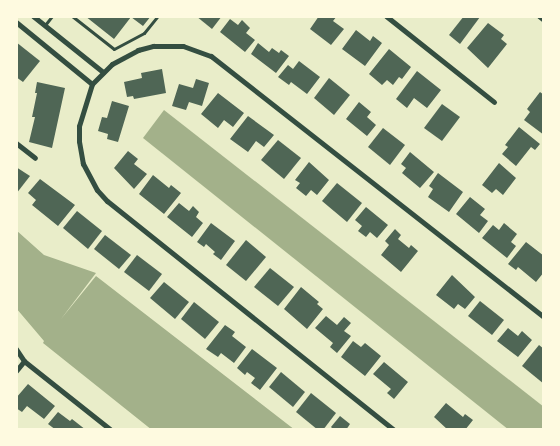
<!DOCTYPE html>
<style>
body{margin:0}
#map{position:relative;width:560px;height:446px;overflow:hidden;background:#e9edc9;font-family:Helvetica,sans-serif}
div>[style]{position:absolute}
.water>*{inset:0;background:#a3b18a}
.building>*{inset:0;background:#4f6655}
.service>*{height:3px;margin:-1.5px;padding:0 1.5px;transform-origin:1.5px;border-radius:1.5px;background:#344e41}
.minor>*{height:5px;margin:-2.5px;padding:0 2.5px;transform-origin:2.5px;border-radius:2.5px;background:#344e41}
span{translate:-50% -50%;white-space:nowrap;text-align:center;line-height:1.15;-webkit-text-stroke:4.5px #fefae0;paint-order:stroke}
.frame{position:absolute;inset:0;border:18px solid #fefae0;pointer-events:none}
</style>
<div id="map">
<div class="water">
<div style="clip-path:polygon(164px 110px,544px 407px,544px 430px,509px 430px,143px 138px)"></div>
<div style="clip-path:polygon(16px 230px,44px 255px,96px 273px,61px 319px,96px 276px,295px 430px,152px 430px,43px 343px,44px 341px,16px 308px)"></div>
</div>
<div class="building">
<div style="clip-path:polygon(85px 16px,151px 16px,143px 26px,131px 17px,114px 39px)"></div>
<div style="clip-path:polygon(196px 16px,222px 16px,212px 29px)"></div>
<div style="clip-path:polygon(319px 16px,337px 16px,333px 21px,344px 29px,331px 45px,310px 29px)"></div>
<div style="clip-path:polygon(464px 16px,480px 17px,460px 44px,449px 35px)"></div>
<div style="clip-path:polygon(230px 19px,238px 25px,242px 20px,250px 28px,246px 33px,255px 40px,245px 52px,220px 32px)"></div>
<div style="clip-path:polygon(488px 23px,504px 35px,501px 39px,507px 44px,488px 68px,467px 48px)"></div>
<div style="clip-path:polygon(356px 30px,370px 41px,373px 36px,382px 43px,365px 66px,342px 49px)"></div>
<div style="clip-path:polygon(16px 42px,40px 61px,23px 82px,16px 77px)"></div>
<div style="clip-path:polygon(258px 43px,269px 52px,272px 48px,279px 53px,281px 50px,289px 56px,276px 73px,251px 54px)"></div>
<div style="clip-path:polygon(389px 49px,411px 67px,402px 79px,399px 77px,393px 85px,387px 80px,382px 85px,369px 74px)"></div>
<div style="clip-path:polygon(299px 61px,320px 77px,307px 94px,291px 82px,289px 85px,278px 77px,288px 65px,293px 69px)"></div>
<div style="clip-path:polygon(162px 69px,166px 93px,134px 99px,133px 96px,127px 97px,124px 82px,142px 78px,141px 73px)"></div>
<div style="clip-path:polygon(417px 71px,441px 90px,427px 108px,414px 98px,407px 108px,396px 99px)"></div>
<div style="clip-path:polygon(329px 78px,350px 95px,334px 115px,314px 98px)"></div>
<div style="clip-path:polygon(196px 79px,209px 83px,202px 106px,189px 102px,186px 110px,172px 106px,179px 84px,193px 88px)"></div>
<div style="clip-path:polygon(37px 82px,65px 88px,52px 148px,29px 142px,35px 117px,32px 117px,37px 93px,35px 93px)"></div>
<div style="clip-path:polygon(540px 92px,544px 95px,544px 135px,524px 120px,530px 112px,527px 109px)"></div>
<div style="clip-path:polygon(218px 93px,244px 113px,233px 127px,224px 120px,218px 128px,201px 114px)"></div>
<div style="clip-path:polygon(112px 101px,129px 106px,118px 142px,107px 139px,108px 134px,98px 131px,102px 117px,107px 118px)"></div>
<div style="clip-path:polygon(359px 102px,371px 112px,367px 117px,376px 125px,367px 136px,346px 119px)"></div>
<div style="clip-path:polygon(442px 104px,460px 117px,442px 141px,424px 128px)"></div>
<div style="clip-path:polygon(248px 116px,274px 135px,264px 147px,256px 141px,248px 152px,230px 139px)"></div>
<div style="clip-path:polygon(519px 127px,540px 144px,535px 150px,531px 147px,516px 166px,502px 154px,508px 147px,505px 145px)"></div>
<div style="clip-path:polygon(383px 128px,405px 145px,390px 165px,368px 147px)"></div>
<div style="clip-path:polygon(278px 140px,301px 158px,284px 179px,261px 160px)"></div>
<div style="clip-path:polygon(128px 151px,138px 159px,134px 164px,147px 174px,134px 189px,114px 168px)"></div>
<div style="clip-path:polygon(410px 152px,434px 172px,420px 188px,402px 173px,406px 168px,401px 164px)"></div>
<div style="clip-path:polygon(309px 162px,329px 180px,317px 195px,311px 190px,306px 196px,296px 188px,300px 183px,295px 180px)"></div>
<div style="clip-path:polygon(499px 163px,516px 178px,503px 195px,496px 189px,492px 193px,482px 185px)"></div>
<div style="clip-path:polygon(16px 167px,30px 176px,16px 194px)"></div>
<div style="clip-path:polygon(438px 173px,463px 192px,449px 212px,428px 197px,433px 189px,429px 186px)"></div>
<div style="clip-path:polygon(153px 175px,169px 188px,171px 185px,181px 193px,164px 214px,139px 194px)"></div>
<div style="clip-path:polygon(40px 179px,75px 205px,58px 226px,32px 205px,36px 200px,28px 193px)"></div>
<div style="clip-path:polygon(337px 183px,362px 203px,347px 222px,322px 201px)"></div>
<div style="clip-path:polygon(470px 197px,485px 209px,480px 215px,488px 221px,479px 233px,456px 214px)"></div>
<div style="clip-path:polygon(179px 203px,189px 211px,193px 206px,199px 212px,196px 217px,203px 223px,192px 237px,167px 217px)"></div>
<div style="clip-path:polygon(366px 207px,388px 225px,377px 238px,370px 232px,366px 237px,358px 231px,362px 226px,355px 220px)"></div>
<div style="clip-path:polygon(77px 211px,102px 231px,88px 249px,63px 228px)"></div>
<div style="clip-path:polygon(211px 223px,235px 241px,221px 260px,213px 254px,215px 252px,206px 244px,204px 247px,197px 242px)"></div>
<div style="clip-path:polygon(504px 223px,517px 234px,511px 242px,516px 246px,507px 258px,482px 238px,493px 225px,499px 230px)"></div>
<div style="clip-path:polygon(395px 229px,401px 235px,398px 239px,409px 248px,411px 245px,418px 251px,401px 272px,381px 255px,389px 245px,385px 241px)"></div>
<div style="clip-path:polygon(105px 235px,131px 255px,119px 269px,94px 249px)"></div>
<div style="clip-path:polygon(246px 240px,266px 257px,246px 281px,226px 265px)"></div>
<div style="clip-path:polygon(526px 242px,544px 256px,544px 272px,536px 282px,518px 267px,516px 270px,508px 264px)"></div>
<div style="clip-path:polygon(137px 255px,162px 274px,149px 291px,124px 272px)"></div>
<div style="clip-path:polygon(270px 268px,294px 287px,278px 306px,254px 287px)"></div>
<div style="clip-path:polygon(452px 275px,475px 297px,465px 309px,458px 304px,454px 309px,436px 295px)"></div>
<div style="clip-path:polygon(164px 282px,189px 302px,175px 319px,150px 298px)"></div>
<div style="clip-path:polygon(301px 287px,319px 302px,317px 304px,323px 309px,307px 329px,284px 309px)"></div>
<div style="clip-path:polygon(480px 301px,504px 320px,492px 335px,468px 316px)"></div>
<div style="clip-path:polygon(194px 302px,219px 322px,205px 339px,181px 319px)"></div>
<div style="clip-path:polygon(326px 316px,337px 325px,344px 317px,351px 323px,344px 331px,351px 336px,337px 353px,330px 347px,333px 343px,315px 328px)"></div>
<div style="clip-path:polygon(225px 325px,235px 332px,232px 336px,246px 347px,234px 363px,221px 353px,218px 357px,206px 349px)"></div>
<div style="clip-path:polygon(508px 328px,518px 336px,522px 331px,532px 340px,518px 357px,497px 341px)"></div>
<div style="clip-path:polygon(353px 341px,361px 347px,365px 343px,381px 356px,365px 376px,341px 357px)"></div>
<div style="clip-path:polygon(539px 345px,544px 349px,544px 384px,522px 366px)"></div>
<div style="clip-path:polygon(252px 349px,277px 368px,260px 390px,251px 383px,255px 378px,247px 372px,245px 375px,237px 368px)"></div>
<div style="clip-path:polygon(384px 362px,408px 382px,394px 399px,387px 393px,391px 389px,373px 374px)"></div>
<div style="clip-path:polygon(281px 372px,305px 392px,293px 407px,269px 387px)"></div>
<div style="clip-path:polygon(28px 384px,55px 406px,44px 419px,27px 406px,22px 412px,16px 408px,16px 398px)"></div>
<div style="clip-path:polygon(311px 393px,336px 413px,323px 430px,318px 430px,296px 412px)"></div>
<div style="clip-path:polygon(446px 403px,463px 417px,465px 414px,473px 420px,465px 430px,448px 430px,434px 417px)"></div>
<div style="clip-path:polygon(58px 412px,70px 421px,72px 419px,86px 430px,56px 430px,48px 424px)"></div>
<div style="clip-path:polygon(340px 416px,350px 424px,346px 430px,334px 430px,331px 427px)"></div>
</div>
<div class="service">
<div style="left:72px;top:16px;width:53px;rotate:38.2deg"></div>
<div style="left:114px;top:49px;width:34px;rotate:-28deg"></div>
<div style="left:144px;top:33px;width:22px;rotate:-51deg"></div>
<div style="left:45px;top:25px;width:11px;rotate:-52deg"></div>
</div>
<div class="minor">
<div style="left:33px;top:16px;width:90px;rotate:38.7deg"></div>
<div style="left:386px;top:16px;width:138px;rotate:38.5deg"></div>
<div style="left:539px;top:16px;width:6px;rotate:39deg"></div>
<div style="left:16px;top:22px;width:98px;rotate:39.2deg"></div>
<div style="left:16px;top:143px;width:24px;rotate:38deg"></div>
<div style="left:16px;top:349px;width:14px;rotate:56deg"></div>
<div style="left:24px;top:361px;width:111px;rotate:38.4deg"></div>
<div style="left:16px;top:371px;width:13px;rotate:-51deg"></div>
<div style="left:394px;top:430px;width:367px;rotate:-141.4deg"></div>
<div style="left:107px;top:201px;width:15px;rotate:-132deg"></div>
<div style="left:97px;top:190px;width:30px;rotate:-118deg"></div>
<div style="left:83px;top:164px;width:23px;rotate:-100deg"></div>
<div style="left:79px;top:141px;width:15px;rotate:-90deg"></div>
<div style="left:79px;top:126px;width:44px;rotate:-72.8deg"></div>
<div style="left:92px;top:84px;width:28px;rotate:-45deg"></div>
<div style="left:112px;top:64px;width:30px;rotate:-28deg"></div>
<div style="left:138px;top:50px;width:16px;rotate:-15deg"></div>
<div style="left:153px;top:46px;width:30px"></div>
<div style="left:183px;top:46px;width:30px;rotate:20deg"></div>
<div style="left:211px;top:56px;width:423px;rotate:38.1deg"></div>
</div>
<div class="frame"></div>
</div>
